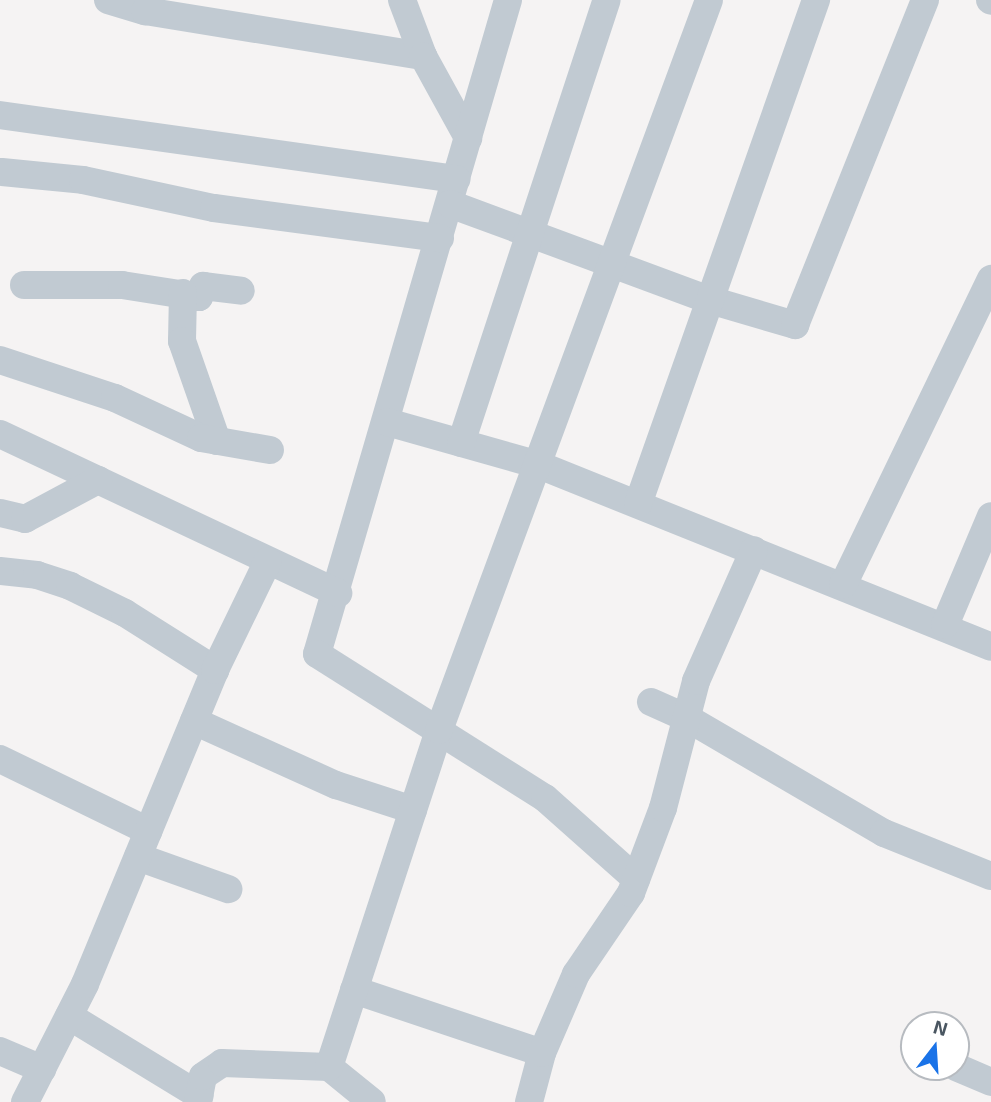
<!DOCTYPE html>
<style>
body{margin:0}
#map{position:relative;width:991px;height:1102px;overflow:hidden;background:#f5f3f3;font-family:"Exo 2",sans-serif}
div>[style]{position:absolute}
.minor>*{height:28px;margin:-14px;padding:0 14px;transform-origin:14px;border-radius:14px;background:#c1cad2}
span{translate:-50% -50%;white-space:nowrap;text-align:center;line-height:1.15;-webkit-text-stroke:5px #fff;paint-order:stroke}
.north{position:absolute;left:900px;top:1011px;width:70px;height:70px;box-sizing:border-box;background:#fff;border:2px solid #b7bbc0;border-radius:50%;rotate:17deg;font-size:19px;font-weight:700;line-height:28px;text-align:center;color:#4a5661}
.north::after{content:'';display:block;margin:auto;width:24px;height:32px;background:#1a73e8;clip-path:polygon(50% 0,100% 100%,50% 72%,0 100%)}
</style>
<div id="map">
<div class="minor">
<div style="left:108px;top:0;width:39px;rotate:17deg"></div>
<div style="left:145px;top:11px;width:282px;rotate:9.2deg"></div>
<div style="left:402px;top:0;width:60px;rotate:69.4deg"></div>
<div style="left:423px;top:56px;width:94px;rotate:61.2deg"></div>
<div style="left:508px;top:0;width:681px;rotate:106.28deg"></div>
<div style="left:317px;top:654px;width:270px;rotate:32.3deg"></div>
<div style="left:545px;top:798px;width:122px;rotate:41.7deg"></div>
<div style="left:990px;top:0;width:1px;rotate:45deg"></div>
<div style="left:0;top:115px;width:461px;rotate:8deg"></div>
<div style="left:2px;top:172px;width:81px;rotate:5.6deg"></div>
<div style="left:83px;top:180px;width:134px;rotate:12.1deg"></div>
<div style="left:214px;top:208px;width:228px;rotate:7.6deg"></div>
<div style="left:450px;top:204px;width:277px;rotate:20.3deg"></div>
<div style="left:710px;top:300px;width:89px;rotate:16.4deg"></div>
<div style="left:795px;top:325px;width:350px;rotate:-68.2deg"></div>
<div style="left:24px;top:285px;width:98px"></div>
<div style="left:122px;top:285px;width:78px;rotate:8.9deg"></div>
<div style="left:199px;top:297px;width:12px;rotate:-70deg"></div>
<div style="left:203px;top:286px;width:38px;rotate:7deg"></div>
<div style="left:183px;top:293px;width:48px;rotate:91.2deg"></div>
<div style="left:182px;top:341px;width:106px;rotate:70.7deg"></div>
<div style="left:0;top:360px;width:121px;rotate:18.3deg"></div>
<div style="left:115px;top:398px;width:95px;rotate:24.9deg"></div>
<div style="left:201px;top:438px;width:70px;rotate:9.9deg"></div>
<div style="left:387px;top:422px;width:158px;rotate:15.8deg"></div>
<div style="left:539px;top:465px;width:487px;rotate:21.9deg"></div>
<div style="left:0;top:434px;width:374px;rotate:25.2deg"></div>
<div style="left:461px;top:443px;width:466px;rotate:-71.8deg"></div>
<div style="left:638px;top:504px;width:535px;rotate:-70.55deg"></div>
<div style="left:0;top:513px;width:26px;rotate:13deg"></div>
<div style="left:25px;top:519px;width:83px;rotate:-28.1deg"></div>
<div style="left:0;top:571px;width:37px;rotate:6deg"></div>
<div style="left:37px;top:575px;width:35px;rotate:18deg"></div>
<div style="left:70px;top:586px;width:61px;rotate:26.1deg"></div>
<div style="left:125px;top:613px;width:107px;rotate:32.3deg"></div>
<div style="left:843px;top:585px;width:340px;rotate:-64.2deg"></div>
<div style="left:945px;top:625px;width:118px;rotate:-67.1deg"></div>
<div style="left:651px;top:702px;width:39px;rotate:24deg"></div>
<div style="left:687px;top:718px;width:228px;rotate:30.3deg"></div>
<div style="left:884px;top:833px;width:115px;rotate:21.9deg"></div>
<div style="left:194px;top:721px;width:156px;rotate:24.3deg"></div>
<div style="left:336px;top:785px;width:81px;rotate:18deg"></div>
<div style="left:0;top:759px;width:165px;rotate:25.9deg"></div>
<div style="left:138px;top:857px;width:96px;rotate:19.6deg"></div>
<div style="left:354px;top:990px;width:198px;rotate:18.5deg"></div>
<div style="left:69px;top:1016px;width:153px;rotate:31.4deg"></div>
<div style="left:0;top:1051px;width:46px;rotate:23.2deg"></div>
<div style="left:329px;top:1067px;width:55px;rotate:39.1deg"></div>
<div style="left:956px;top:1067px;width:38px;rotate:23deg"></div>
<div style="left:25px;top:1102px;width:132px;rotate:-63deg"></div>
<div style="left:85px;top:984px;width:340px;rotate:-67.5deg"></div>
<div style="left:215px;top:670px;width:121px;rotate:-64.1deg"></div>
<div style="left:198px;top:1102px;width:26px;rotate:-79deg"></div>
<div style="left:203px;top:1076px;width:23px;rotate:-34deg"></div>
<div style="left:222px;top:1063px;width:107px;rotate:2.1deg"></div>
<div style="left:329px;top:1067px;width:354px;rotate:-71.9deg"></div>
<div style="left:439px;top:730px;width:778px;rotate:-69.7deg"></div>
<div style="left:529px;top:1102px;width:51px;rotate:-75.1deg"></div>
<div style="left:542px;top:1053px;width:86px;rotate:-66.7deg"></div>
<div style="left:576px;top:974px;width:98px;rotate:-55.8deg"></div>
<div style="left:631px;top:893px;width:91px;rotate:-69.4deg"></div>
<div style="left:663px;top:808px;width:131px;rotate:-75.4deg"></div>
<div style="left:696px;top:681px;width:143px;rotate:-66.1deg"></div>
</div>
<div class="north">N</div>
</div>
